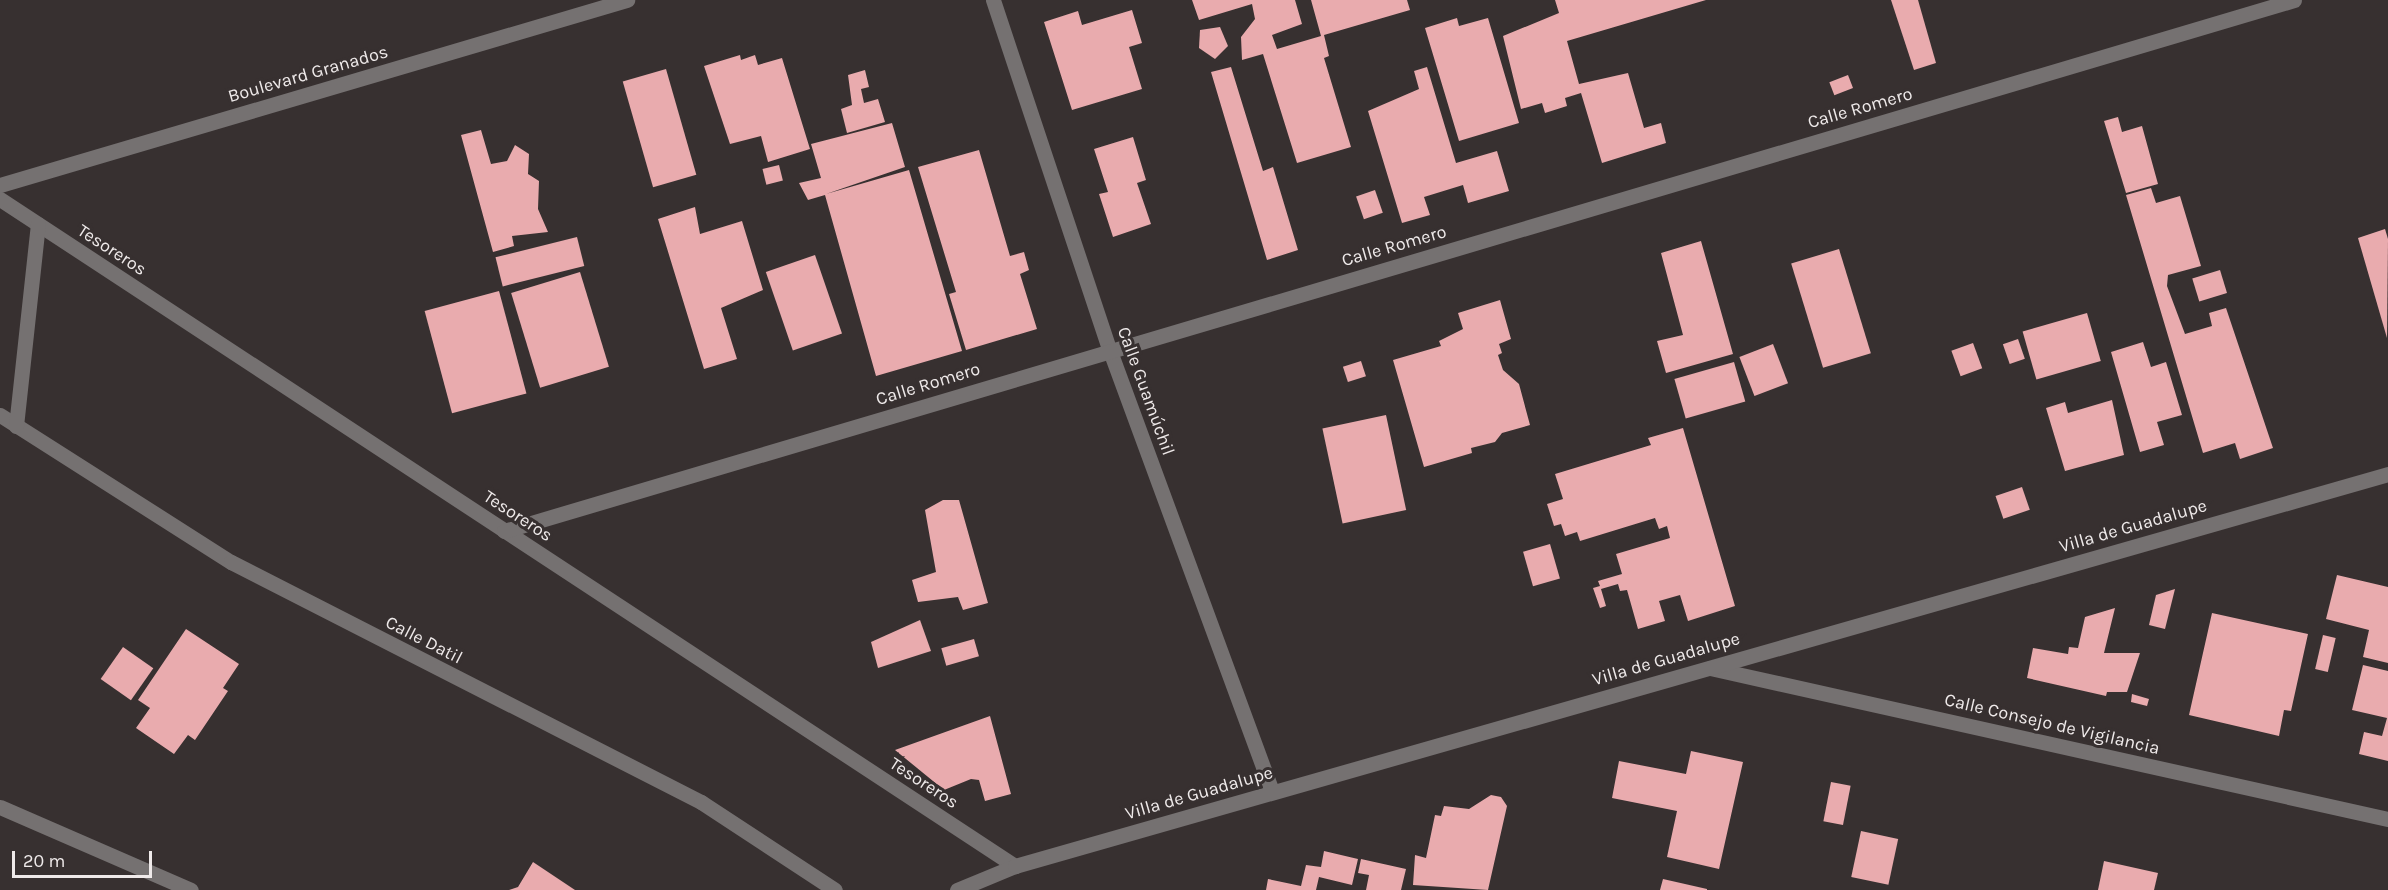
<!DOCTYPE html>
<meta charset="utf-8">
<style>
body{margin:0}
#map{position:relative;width:2388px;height:890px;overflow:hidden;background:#373030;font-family:Karla,sans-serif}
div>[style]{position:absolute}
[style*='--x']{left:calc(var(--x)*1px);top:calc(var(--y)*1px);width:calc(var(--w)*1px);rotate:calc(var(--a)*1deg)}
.building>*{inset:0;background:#e9abae;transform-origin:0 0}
.street>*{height:15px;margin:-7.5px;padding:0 7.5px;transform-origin:7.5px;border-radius:7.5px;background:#757171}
span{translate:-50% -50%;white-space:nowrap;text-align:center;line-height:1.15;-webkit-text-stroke:6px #373030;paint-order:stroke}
.street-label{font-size:18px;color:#efeaea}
.scale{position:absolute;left:12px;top:851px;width:140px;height:27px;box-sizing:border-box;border:3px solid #efeaea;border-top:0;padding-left:8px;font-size:18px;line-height:21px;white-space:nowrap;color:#efeaea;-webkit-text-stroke:4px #373030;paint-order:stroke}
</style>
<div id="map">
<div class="building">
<div style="clip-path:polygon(1192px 0,1295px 0,1302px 24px,1272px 35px,1277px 49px,1321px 36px,1311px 0,1407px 0,1410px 10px,1324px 35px,1329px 56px,1324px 58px,1351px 147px,1297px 163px,1263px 54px,1242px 60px,1241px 37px,1255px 19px,1252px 4px,1199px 20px)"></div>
<div style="clip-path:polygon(1555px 0,1706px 0,1567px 41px,1579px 84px,1628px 73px,1644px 128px,1661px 123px,1666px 143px,1602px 163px,1581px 93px,1565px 98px,1567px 106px,1545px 113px,1542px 103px,1521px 109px,1503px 36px,1559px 13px)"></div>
<div style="clip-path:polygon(1891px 0,1918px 0,1936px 63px,1914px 70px)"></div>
<div style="clip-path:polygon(1132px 10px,1142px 43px,1129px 47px,1142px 89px,1072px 110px,1044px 22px,1078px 11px,1082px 25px)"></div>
<div style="clip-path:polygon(1457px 18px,1459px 26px,1488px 18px,1519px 123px,1459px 141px,1425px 28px)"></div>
<div style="clip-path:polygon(1220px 27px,1228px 46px,1215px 59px,1199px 48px,1200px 30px)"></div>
<div style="clip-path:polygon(740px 55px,741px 60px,755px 55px,758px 65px,782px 58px,810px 149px,768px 162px,761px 136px,730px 144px,704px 66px)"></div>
<div style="clip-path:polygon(1231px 67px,1263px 171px,1273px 167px,1298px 250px,1267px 260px,1211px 72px)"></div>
<div style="clip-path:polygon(1427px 67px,1456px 163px,1497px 151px,1509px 191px,1468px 203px,1463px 185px,1424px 197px,1430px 215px,1402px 223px,1368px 111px,1419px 89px,1414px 71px)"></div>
<div style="left:666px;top:69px;width:110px;height:45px;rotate:74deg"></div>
<div style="clip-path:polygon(865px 70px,869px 87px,861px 89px,864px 103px,878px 99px,885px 122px,847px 133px,841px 109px,852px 105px,848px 75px)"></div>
<div style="left:1848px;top:75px;width:14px;height:20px;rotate:69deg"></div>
<div style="clip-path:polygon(2118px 117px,2122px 132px,2142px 126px,2158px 184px,2126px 193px,2104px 121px)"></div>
<div style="clip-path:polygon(892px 123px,905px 167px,826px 194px,909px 170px,962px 351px,876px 376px,825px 195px,808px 200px,799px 183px,821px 178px,811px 144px)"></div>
<div style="clip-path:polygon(481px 130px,491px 164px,507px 161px,515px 145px,529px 154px,528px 174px,539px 181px,538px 209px,548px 232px,512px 236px,514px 246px,493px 252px,461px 135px)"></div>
<div style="clip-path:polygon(1133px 137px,1146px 180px,1137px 183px,1151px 224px,1113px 237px,1099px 194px,1108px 192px,1094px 149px)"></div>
<div style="clip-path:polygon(979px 150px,1010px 256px,1024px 252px,1029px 270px,1020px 274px,1037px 329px,966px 350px,949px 294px,956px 292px,918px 167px)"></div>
<div style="left:779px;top:165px;width:16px;height:17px;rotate:76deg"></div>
<div style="clip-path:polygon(2151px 188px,2156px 203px,2180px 196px,2201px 266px,2168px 275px,2167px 286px,2185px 334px,2212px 326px,2209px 313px,2226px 308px,2273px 448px,2240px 459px,2235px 443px,2203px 453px,2126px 195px)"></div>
<div style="left:1375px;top:190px;width:24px;height:20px;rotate:71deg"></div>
<div style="clip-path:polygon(695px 207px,700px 234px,742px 221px,763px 290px,721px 308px,737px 359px,704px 369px,658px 219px)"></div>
<div style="clip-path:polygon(2385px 229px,2388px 239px,2387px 338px,2358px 238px)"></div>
<div style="left:577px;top:237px;width:30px;height:84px;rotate:76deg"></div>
<div style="clip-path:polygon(1701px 241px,1733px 354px,1666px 373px,1657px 341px,1683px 335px,1661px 253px)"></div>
<div style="left:1839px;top:249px;width:109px;height:50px;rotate:73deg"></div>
<div style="left:815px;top:255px;width:83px;height:52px;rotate:71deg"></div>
<div style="left:2220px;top:270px;width:24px;height:29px;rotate:73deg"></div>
<div style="left:580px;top:272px;width:99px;height:72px;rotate:73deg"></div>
<div style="left:499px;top:291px;width:106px;height:77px;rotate:75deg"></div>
<div style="clip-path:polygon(1500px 300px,1511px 339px,1499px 344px,1502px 353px,1498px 355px,1503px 370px,1519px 384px,1530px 425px,1502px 433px,1495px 442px,1471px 448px,1472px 453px,1424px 467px,1393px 360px,1441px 346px,1439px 341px,1463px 329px,1458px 313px)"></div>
<div style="left:2087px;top:313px;width:50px;height:67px;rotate:74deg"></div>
<div style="left:2018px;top:339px;width:21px;height:16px;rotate:71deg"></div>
<div style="clip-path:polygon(2143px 342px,2151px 367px,2166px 362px,2182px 415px,2157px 422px,2164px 445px,2140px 452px,2111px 352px)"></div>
<div style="left:1973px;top:343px;width:27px;height:23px;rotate:70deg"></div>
<div style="left:1773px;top:344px;width:42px;height:36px;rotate:69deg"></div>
<div style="left:1361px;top:361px;width:16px;height:19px;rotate:72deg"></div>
<div style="left:1734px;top:362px;width:41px;height:62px;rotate:74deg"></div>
<div style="clip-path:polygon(2112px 400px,2124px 455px,2065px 471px,2046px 408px,2065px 402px,2068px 413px)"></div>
<div style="left:1386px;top:415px;width:97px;height:65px;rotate:78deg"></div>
<div style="clip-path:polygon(1683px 428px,1735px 606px,1688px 621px,1680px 595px,1659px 601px,1665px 621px,1638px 629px,1627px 590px,1620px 591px,1618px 584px,1601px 589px,1606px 606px,1600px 608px,1593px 588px,1600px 586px,1598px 581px,1622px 574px,1616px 554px,1670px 538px,1667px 526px,1659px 529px,1655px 518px,1580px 541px,1577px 532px,1565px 536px,1561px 524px,1554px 526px,1547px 504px,1563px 499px,1555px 474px,1651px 445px,1648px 438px)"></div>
<div style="left:2022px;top:487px;width:24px;height:28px;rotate:71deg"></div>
<div style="clip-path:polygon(943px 500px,959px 500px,988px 603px,963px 610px,958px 597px,918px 602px,912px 580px,936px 572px,925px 510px)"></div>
<div style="left:1550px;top:544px;width:36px;height:28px;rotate:74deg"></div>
<div style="clip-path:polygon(2337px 575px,2388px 587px,2388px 663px,2363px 657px,2369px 630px,2326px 619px)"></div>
<div style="clip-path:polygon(2175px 589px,2165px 629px,2149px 625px,2156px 595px)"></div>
<div style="clip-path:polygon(2115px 608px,2104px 653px,2140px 653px,2127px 692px,2107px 692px,2106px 696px,2027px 678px,2033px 648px,2068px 654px,2069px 647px,2078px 648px,2085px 617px)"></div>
<div style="clip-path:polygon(2212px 613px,2308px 634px,2291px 711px,2284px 710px,2279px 736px,2189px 715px)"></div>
<div style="clip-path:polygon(920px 620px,931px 651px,878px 668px,871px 642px)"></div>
<div style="clip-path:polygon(186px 629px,239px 664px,223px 688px,228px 691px,195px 740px,188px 735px,174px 754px,136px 728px,150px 708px,138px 700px)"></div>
<div style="left:2323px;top:635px;width:13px;height:35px;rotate:13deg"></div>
<div style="left:974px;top:639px;width:18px;height:34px;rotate:74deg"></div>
<div style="left:123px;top:647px;width:37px;height:39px;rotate:35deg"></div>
<div style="clip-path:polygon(2363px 665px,2388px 671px,2388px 761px,2359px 754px,2364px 732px,2382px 736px,2387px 718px,2352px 710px)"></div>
<div style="clip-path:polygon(2132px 694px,2149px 699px,2147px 706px,2131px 702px)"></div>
<div style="clip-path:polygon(990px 716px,1011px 794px,985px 801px,979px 780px,971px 779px,944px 790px,895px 750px)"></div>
<div style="clip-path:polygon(1691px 751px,1743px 762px,1719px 869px,1667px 857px,1677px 811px,1612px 798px,1619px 761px,1686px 774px)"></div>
<div style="left:1831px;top:782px;width:20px;height:40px;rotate:11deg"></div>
<div style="clip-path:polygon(1491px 795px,1501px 797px,1507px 806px,1488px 890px,1413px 885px,1415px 855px,1426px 858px,1435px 815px,1441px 816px,1444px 806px,1469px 809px)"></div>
<div style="left:1861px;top:831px;width:38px;height:47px;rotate:12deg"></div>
<div style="clip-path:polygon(1324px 851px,1358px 859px,1352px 885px,1319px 877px,1316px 890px,1266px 890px,1268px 879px,1301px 886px,1306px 865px,1321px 867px)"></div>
<div style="clip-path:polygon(1361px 859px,1406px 869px,1401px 890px,1366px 890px,1369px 875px,1358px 873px)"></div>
<div style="clip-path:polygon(2104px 861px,2158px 873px,2154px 890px,2098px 890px)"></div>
<div style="clip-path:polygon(533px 862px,575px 890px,509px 890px,518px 887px)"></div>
<div style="clip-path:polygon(1663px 879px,1707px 889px,1707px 890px,1660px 890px)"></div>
</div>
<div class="street">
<div style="--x:993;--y:0;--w:370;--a:71.6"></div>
<div style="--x:1110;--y:351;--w:470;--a:69.8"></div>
<div style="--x:0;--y:185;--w:654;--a:-16.44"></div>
<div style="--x:0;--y:199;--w:1215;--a:33.31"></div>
<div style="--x:0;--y:415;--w:274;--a:32.5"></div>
<div style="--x:231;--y:562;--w:528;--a:27.05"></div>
<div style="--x:701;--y:802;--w:160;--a:33.3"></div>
<div style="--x:16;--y:426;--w:203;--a:-83.8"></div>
<div style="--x:504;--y:531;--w:1867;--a:-16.52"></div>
<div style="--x:1710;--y:668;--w:695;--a:12.56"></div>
<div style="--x:0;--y:807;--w:208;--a:23.5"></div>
<div style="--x:957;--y:890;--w:63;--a:-22.5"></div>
<div style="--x:1015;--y:866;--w:1428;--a:-15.93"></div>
</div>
<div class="street-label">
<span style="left:308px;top:74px;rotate:-16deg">Boulevard Granados</span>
<span style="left:1860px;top:108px;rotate:-16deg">Calle Romero</span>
<span style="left:1394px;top:246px;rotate:-16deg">Calle Romero</span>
<span style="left:112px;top:250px;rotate:33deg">Tesoreros</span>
<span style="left:928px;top:384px;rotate:-17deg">Calle Romero</span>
<span style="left:1146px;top:391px;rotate:70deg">Calle Guamúchil</span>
<span style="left:518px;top:516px;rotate:33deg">Tesoreros</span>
<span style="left:2133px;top:526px;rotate:-16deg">Villa de Guadalupe</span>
<span style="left:424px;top:640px;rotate:27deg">Calle Datil</span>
<span style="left:1666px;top:659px;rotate:-16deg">Villa de Guadalupe</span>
<span style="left:2052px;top:724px;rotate:13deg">Calle Consejo de Vigilancia</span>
<span style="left:924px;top:783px;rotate:33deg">Tesoreros</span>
<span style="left:1199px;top:793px;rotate:-16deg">Villa de Guadalupe</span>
</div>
<div class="scale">20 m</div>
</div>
